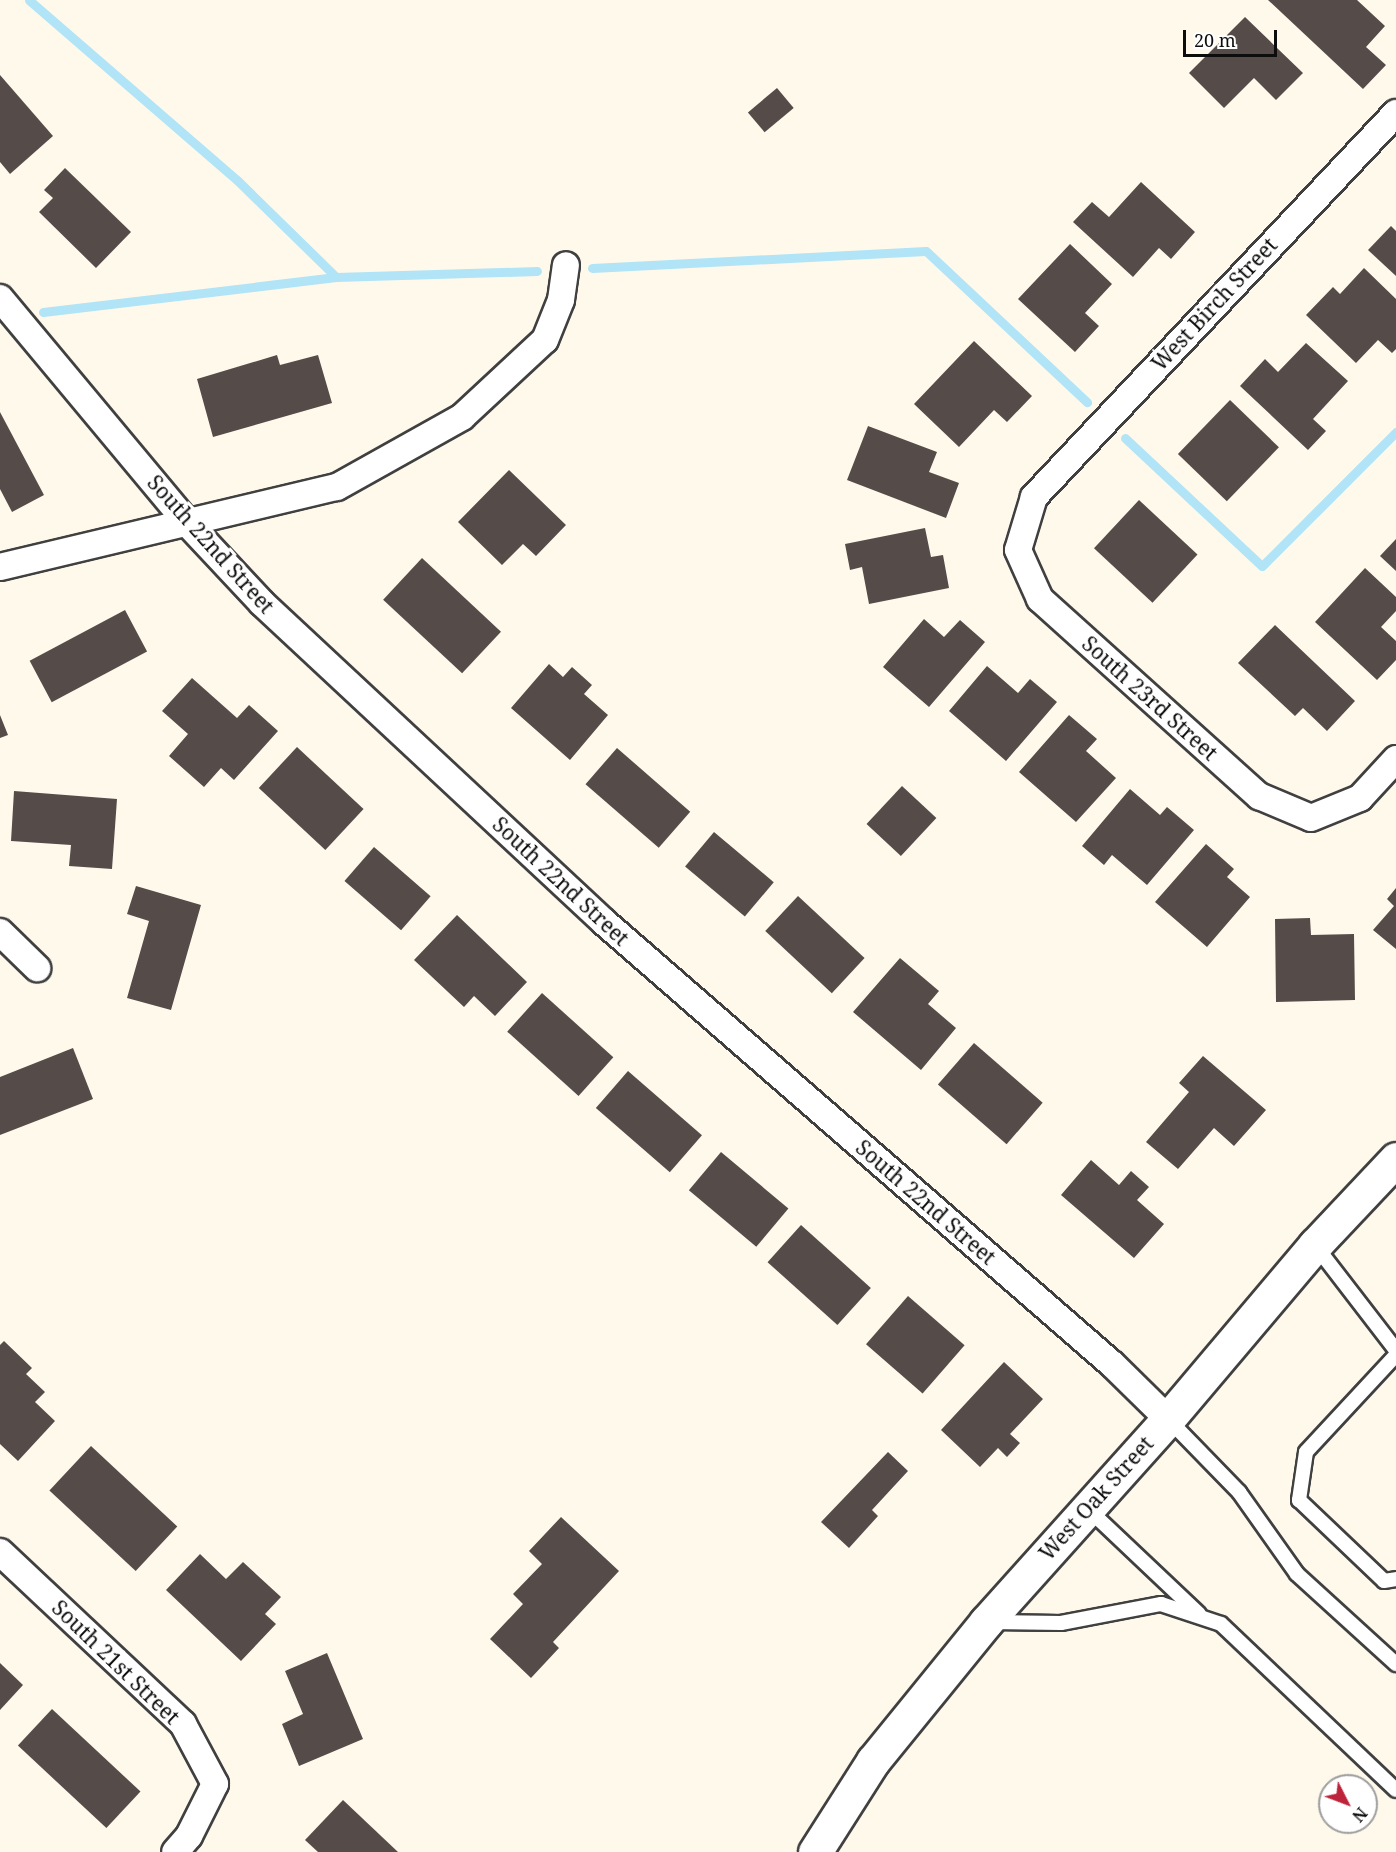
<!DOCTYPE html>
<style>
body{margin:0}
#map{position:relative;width:1396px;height:1852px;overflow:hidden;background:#fff9ec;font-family:"Noto Serif",serif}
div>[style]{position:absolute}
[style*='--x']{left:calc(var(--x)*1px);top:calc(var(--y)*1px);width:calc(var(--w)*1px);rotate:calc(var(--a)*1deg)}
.stream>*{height:9px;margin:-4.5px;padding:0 4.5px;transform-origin:4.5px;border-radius:4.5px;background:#b1e4f6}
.building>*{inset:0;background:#554c49;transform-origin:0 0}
.roads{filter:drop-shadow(2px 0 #404040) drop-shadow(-2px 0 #404040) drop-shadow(0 2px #404040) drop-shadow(0 -2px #404040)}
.service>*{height:14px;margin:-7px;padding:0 7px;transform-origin:7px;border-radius:7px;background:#fff}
.minor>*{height:26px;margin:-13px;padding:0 13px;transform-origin:13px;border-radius:13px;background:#fff}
.tertiary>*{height:33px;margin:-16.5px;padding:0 16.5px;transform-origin:16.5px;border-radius:16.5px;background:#fff}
span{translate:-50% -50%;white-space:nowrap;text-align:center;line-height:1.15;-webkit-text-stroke:6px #fff;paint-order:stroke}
.street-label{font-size:21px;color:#0d0d0d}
.north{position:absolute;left:1318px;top:1774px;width:60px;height:60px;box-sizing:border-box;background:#fff;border:2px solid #9e9e9e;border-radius:50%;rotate:132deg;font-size:16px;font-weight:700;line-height:24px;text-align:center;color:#0d0d0d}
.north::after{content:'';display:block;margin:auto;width:21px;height:27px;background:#bd243b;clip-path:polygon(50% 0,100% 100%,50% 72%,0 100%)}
.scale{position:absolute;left:1183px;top:30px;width:94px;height:27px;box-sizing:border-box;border:3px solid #0d0d0d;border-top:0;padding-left:8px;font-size:18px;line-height:21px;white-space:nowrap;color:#0d0d0d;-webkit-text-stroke:4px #fff;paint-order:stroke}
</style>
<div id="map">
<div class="stream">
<div style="--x:29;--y:0;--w:276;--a:40.9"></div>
<div style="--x:238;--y:181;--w:137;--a:44.4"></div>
<div style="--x:592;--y:268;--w:334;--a:-2.9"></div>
<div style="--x:926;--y:251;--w:221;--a:43.2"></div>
<div style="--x:43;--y:312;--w:295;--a:-6.8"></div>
<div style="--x:336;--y:277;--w:201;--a:-1.7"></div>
<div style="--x:1125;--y:438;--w:187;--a:43.1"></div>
<div style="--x:1262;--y:566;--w:190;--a:-45"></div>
</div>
<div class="building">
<div style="clip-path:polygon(1268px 0,1357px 0,1385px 26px,1366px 47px,1386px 65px,1363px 89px)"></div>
<div style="clip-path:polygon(1245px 17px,1303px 73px,1276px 100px,1254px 78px,1224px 108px,1189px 73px)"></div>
<div style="clip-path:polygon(0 75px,53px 136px,10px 174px,0 162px)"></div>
<div style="left:777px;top:88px;width:26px;height:38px;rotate:50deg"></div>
<div style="clip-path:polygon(65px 168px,131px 232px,96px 268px,39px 212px,53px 198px,44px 190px)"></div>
<div style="clip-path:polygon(1141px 182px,1195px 232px,1171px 259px,1159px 248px,1133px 277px,1073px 222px,1092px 202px,1109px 217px)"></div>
<div style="clip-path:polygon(1391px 226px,1396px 231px,1396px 276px,1368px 250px)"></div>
<div style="clip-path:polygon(1070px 244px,1112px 284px,1085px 313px,1099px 326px,1075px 352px,1018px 299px)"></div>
<div style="clip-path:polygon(1364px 268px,1396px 299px,1396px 349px,1392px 353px,1378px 340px,1356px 363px,1306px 315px,1333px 287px,1340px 294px)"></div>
<div style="clip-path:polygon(974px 341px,1032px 396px,1007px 422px,994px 410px,959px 447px,914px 404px)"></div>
<div style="clip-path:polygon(1306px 343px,1348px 381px,1313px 419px,1326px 431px,1308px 450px,1240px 386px,1265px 359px,1278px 372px)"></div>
<div style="clip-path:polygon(277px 355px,280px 365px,318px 355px,332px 403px,213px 437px,197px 379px)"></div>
<div style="left:1230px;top:400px;width:68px;height:75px;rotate:44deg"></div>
<div style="clip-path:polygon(0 412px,44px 495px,12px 512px,0 489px)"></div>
<div style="clip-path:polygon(868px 426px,937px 452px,929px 472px,959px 483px,946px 518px,847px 480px)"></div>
<div style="clip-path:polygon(509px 470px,566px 525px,536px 556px,523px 544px,502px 565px,458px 522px)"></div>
<div style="left:1139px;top:500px;width:80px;height:66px;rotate:43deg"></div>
<div style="clip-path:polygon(925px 528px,931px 557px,943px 555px,949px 588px,869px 604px,862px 567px,850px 570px,845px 544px)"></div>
<div style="clip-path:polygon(1396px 539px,1396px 571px,1380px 556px)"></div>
<div style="left:422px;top:558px;width:108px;height:57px;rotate:43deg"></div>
<div style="clip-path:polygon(1365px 568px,1396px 597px,1396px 611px,1381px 627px,1396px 641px,1396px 660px,1377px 680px,1315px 622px)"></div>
<div style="left:125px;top:610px;width:47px;height:108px;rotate:62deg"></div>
<div style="clip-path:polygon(924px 619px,944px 637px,960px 620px,985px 642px,929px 707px,883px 667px)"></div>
<div style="clip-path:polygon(1275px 625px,1355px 701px,1327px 731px,1303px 708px,1295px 716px,1238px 663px)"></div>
<div style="clip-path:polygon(549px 664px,563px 677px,572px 667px,592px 685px,584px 694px,608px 715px,570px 760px,511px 708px)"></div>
<div style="clip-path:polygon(987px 666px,1018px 693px,1030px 679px,1057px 702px,1006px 761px,949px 711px)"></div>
<div style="clip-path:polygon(192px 678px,237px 718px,249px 705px,278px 731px,234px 780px,221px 768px,204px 787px,169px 756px,188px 734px,162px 711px)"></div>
<div style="clip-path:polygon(0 715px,8px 735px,0 738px)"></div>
<div style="clip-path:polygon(1069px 715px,1097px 739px,1086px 751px,1116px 778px,1076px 822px,1019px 772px)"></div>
<div style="left:297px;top:747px;width:91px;height:56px;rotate:43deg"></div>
<div style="left:617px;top:748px;width:97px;height:48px;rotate:41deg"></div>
<div style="left:902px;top:786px;width:47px;height:52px;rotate:43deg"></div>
<div style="clip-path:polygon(1130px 789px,1160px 815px,1167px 807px,1194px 830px,1147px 885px,1112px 855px,1104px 865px,1082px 846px)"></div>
<div style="clip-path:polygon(14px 791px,117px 799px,112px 869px,69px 866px,71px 845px,11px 841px)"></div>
<div style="left:714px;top:832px;width:78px;height:45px;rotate:40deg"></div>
<div style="clip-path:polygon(1206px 844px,1234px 869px,1227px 877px,1250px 897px,1207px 947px,1155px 902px)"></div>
<div style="left:374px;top:847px;width:75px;height:45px;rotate:41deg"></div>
<div style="clip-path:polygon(136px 886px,201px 905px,171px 1010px,127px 998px,149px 921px,127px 914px)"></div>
<div style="clip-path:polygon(1396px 888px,1396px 949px,1373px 930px,1394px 906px,1387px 899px)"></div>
<div style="left:798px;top:896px;width:91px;height:48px;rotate:43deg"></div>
<div style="clip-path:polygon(457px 915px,527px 982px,495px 1016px,474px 996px,464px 1007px,414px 960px)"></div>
<div style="clip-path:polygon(1310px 918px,1311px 935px,1354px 934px,1355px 1000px,1276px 1002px,1275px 919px)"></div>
<div style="clip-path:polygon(900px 958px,939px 991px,928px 1004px,956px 1028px,921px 1070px,853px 1012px)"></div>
<div style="left:542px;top:993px;width:96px;height:52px;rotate:42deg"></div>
<div style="left:974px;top:1043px;width:91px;height:55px;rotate:41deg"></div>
<div style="clip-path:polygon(73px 1048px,93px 1099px,0 1135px,0 1077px)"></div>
<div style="clip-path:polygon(1203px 1056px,1266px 1110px,1234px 1146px,1214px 1128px,1178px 1169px,1146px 1142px,1189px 1092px,1179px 1083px)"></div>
<div style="left:628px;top:1071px;width:98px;height:49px;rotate:41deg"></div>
<div style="left:721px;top:1152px;width:88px;height:50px;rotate:40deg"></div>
<div style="clip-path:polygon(1091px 1160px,1119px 1185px,1131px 1171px,1149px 1187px,1137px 1200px,1164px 1224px,1134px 1258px,1061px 1195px)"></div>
<div style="left:801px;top:1225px;width:94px;height:50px;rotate:42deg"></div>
<div style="left:908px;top:1296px;width:75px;height:64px;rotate:41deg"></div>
<div style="clip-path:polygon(4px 1341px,32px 1368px,26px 1374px,45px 1392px,35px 1402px,55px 1421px,18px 1461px,0 1444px,0 1345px)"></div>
<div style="clip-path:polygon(1004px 1362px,1043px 1399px,1010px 1434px,1020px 1443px,1007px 1457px,998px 1448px,980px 1467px,941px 1430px)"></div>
<div style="left:91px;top:1446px;width:118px;height:61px;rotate:43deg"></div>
<div style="clip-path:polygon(888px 1452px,908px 1471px,872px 1510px,878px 1516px,849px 1548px,821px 1522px)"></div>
<div style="clip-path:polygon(561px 1517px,619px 1571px,553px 1642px,559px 1648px,531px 1678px,490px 1639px,523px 1604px,513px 1594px,542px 1564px,529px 1551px)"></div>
<div style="clip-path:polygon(200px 1554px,226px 1579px,243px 1562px,281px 1597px,265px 1614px,276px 1624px,241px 1661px,166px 1590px)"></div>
<div style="clip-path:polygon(327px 1653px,363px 1739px,299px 1766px,282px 1724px,303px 1714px,285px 1671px)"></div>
<div style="clip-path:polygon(0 1663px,23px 1685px,0 1710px)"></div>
<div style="left:52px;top:1709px;width:121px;height:50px;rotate:43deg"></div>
<div style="clip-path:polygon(343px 1800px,398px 1852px,318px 1852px,305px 1840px)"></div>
</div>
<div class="roads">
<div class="service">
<div style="--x:1315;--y:1245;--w:133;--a:52.4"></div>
<div style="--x:1396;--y:1355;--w:132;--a:132.9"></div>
<div style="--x:1306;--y:1452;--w:49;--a:98.3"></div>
<div style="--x:1299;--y:1500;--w:117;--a:43.6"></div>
<div style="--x:1384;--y:1581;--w:12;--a:-9"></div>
<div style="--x:1168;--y:1419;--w:102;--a:45.8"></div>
<div style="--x:1239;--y:1492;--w:100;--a:54.7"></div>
<div style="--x:1297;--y:1574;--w:134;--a:42.3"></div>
<div style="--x:1087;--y:1508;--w:154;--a:43.4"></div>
<div style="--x:991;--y:1622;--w:70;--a:0.8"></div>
<div style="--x:1061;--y:1623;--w:102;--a:-10.8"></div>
<div style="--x:1161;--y:1604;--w:63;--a:18.4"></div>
<div style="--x:1221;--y:1624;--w:241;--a:43.5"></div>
</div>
<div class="minor">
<div style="--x:1396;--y:113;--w:528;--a:133.31"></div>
<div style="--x:1034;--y:497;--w:55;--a:106.8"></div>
<div style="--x:1018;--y:550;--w:54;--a:65.8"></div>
<div style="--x:1040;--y:599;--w:295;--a:42"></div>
<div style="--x:1259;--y:796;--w:56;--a:22.9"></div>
<div style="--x:1311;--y:818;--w:53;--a:-22.2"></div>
<div style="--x:1360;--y:798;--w:53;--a:-47.3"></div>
<div style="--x:0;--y:298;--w:295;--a:50.2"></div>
<div style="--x:189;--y:525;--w:107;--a:46.9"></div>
<div style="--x:262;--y:603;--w:468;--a:43"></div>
<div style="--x:604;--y:922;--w:673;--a:41.03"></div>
<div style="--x:1112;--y:1364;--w:78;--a:44.5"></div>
<div style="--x:0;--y:567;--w:346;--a:-13.4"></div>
<div style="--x:337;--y:487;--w:143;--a:-29.2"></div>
<div style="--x:462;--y:417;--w:113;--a:-42.9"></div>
<div style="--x:545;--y:340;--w:43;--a:-68.2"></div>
<div style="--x:561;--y:300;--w:35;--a:-82"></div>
<div style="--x:0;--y:932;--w:52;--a:44.2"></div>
<div style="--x:0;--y:1552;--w:251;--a:43.2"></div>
<div style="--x:183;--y:1724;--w:68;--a:61.9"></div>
<div style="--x:215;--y:1784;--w:58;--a:116.6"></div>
<div style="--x:189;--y:1836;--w:21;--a:131"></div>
</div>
<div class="tertiary">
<div style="--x:815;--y:1852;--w:108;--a:-57.5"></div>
<div style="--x:873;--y:1761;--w:179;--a:-50.9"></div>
<div style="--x:986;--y:1622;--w:273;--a:-48.1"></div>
<div style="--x:1168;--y:1419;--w:228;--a:-49.8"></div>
<div style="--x:1315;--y:1245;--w:118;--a:-46.7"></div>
</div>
</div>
<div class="street-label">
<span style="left:1214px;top:304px;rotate:-47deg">West Birch Street</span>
<span style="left:211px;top:544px;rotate:48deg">South 22nd Street</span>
<span style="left:1150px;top:698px;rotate:42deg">South 23rd Street</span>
<span style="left:561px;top:881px;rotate:43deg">South 22nd Street</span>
<span style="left:926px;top:1202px;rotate:41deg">South 22nd Street</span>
<span style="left:1096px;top:1498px;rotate:-48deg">West Oak Street</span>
<span style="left:116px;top:1662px;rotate:44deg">South 21st Street</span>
</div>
<div class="north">N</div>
<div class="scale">20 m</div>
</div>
